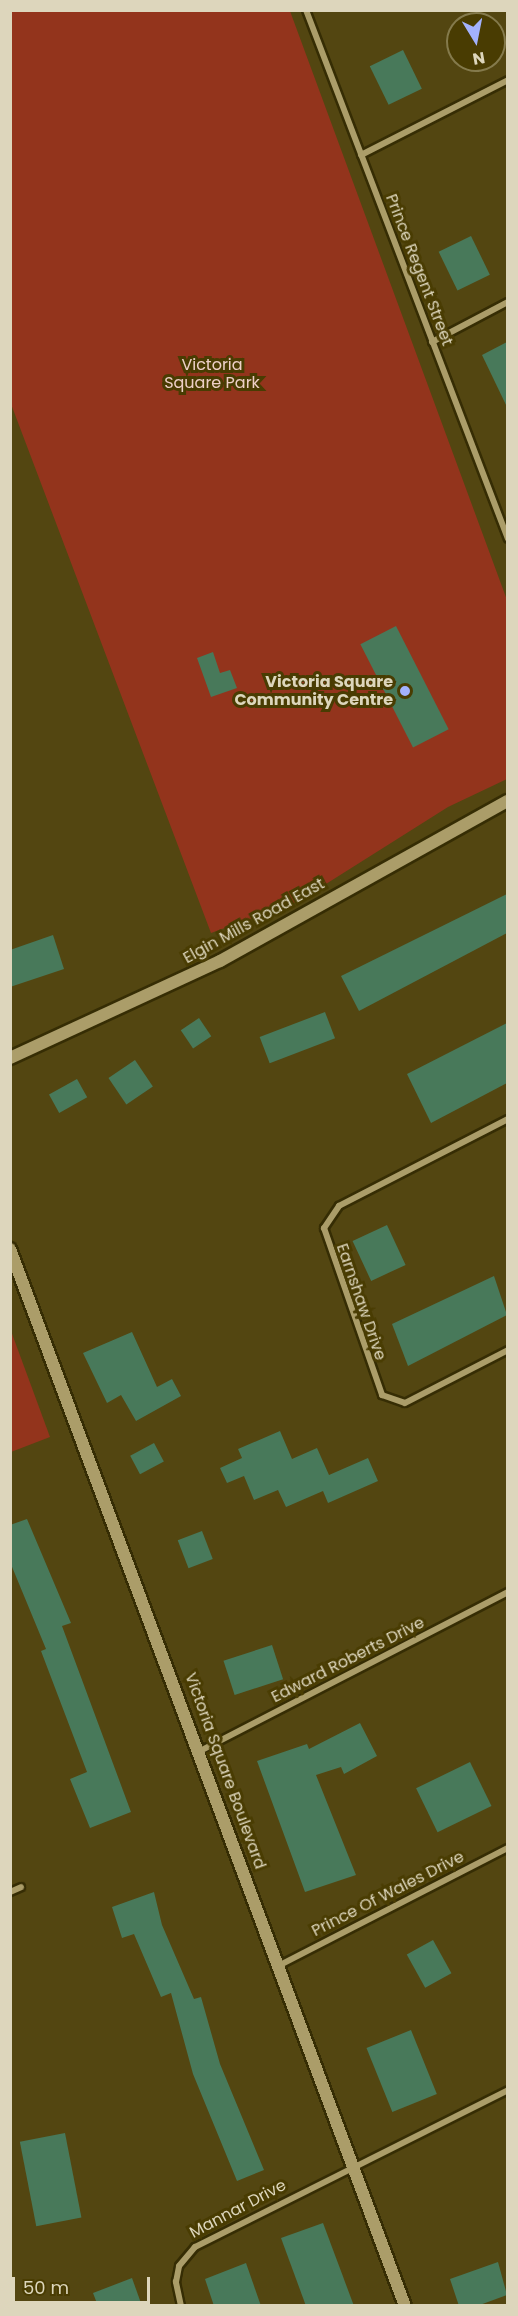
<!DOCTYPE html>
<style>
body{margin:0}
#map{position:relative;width:518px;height:2316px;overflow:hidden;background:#534611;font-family:Poppins,sans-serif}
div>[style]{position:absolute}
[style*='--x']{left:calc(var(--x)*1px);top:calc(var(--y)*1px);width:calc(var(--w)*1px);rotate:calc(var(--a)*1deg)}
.green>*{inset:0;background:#93341c}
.building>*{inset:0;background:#48795a;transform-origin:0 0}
.roads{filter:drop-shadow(2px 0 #362d04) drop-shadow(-2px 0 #362d04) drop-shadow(0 2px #362d04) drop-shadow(0 -2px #362d04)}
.street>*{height:6px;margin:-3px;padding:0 3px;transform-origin:3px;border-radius:3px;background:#ab9d69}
.secondary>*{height:12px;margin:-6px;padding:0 6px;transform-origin:6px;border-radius:6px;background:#ab9d69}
.dots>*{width:16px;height:16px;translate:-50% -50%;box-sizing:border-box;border:3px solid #493c02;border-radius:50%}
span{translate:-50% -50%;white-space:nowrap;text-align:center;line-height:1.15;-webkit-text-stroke:6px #493c02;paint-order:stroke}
.street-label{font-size:16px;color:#ddd6bc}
.park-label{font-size:16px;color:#eed0c8}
.poi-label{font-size:16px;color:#ddd6bc;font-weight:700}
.right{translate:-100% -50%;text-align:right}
.frame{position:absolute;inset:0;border:12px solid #ddd6bc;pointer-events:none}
.north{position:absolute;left:446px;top:12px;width:60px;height:60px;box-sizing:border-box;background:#493c02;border:2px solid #847a4c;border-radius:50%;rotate:170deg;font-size:16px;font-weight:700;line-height:24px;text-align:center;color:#ddd6bc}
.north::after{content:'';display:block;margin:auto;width:21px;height:27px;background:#a3b2fd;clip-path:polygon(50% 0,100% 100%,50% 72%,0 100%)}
.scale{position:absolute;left:12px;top:2277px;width:138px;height:27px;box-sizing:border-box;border:3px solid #ddd6bc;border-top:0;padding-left:8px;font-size:18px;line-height:21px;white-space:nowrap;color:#ddd6bc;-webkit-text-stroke:4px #493c02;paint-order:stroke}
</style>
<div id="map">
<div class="green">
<div style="clip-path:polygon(11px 11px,290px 11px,507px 600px,507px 779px,448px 807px,299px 901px,211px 933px,11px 404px)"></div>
<div style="clip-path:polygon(11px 1331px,50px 1437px,11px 1452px,10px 1452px)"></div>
</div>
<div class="building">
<div style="left:403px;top:50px;width:43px;height:37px;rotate:64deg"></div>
<div style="left:471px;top:236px;width:43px;height:36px;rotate:64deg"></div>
<div style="clip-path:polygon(507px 342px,507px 407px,482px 355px)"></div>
<div style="left:396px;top:626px;width:116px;height:40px;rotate:63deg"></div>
<div style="clip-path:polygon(213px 652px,220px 673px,230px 670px,237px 688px,211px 697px,197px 658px)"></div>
<div style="clip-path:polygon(507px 894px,507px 933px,359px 1011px,341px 976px)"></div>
<div style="clip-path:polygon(53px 935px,64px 969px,10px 987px,10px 950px)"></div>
<div style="left:325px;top:1012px;width:28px;height:70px;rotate:69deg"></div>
<div style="left:199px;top:1018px;width:22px;height:22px;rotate:56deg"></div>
<div style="clip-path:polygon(507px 1023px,507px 1083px,431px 1123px,407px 1074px)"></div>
<div style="left:135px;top:1060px;width:32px;height:32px;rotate:56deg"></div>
<div style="left:77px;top:1079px;width:21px;height:32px;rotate:61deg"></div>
<div style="left:387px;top:1225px;width:44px;height:38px;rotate:65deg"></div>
<div style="clip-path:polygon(494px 1276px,507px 1315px,408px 1366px,392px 1324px)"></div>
<div style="clip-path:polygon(132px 1332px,157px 1387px,172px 1379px,181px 1396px,136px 1421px,121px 1395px,107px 1403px,83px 1353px)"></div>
<div style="clip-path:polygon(280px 1431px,292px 1459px,317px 1448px,329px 1475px,368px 1458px,378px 1481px,328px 1503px,323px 1491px,286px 1507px,278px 1490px,254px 1500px,244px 1476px,227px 1483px,220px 1468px,242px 1458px,238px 1449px)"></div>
<div style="left:154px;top:1443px;width:21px;height:27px;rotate:62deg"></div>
<div style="clip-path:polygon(27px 1519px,71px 1623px,62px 1626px,131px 1812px,90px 1828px,70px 1779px,87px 1772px,41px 1651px,46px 1649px,10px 1562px,10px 1525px)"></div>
<div style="left:202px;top:1531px;width:30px;height:26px;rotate:69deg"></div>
<div style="left:272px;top:1645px;width:36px;height:51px;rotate:72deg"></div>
<div style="clip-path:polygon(360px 1723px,377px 1756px,344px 1774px,341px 1767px,316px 1775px,356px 1875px,305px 1892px,257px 1761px,307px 1744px,309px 1749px)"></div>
<div style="left:470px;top:1762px;width:49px;height:60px;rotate:64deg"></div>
<div style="clip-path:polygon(154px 1892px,162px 1925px,194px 1999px,201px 1997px,220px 2064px,264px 2170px,237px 2181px,193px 2074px,171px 1993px,161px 1997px,134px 1934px,122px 1938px,112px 1907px)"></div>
<div style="left:433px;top:1940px;width:38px;height:30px;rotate:61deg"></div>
<div style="left:411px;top:2030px;width:69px;height:48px;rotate:68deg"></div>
<div style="left:65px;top:2133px;width:86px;height:46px;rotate:79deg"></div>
<div style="clip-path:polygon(323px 2223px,354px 2306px,306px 2306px,281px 2238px)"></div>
<div style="clip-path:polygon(498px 2262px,507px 2295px,477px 2306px,459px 2306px,450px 2279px)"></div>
<div style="clip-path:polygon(246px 2263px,261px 2306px,214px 2306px,205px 2279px)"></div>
<div style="clip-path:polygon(132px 2278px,142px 2306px,98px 2306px,93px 2293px)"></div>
</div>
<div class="roads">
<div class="street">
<div style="--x:306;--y:10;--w:566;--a:69.1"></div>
<div style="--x:361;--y:155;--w:165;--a:-27"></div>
<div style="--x:432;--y:342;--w:86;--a:-27.8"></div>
<div style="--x:508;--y:1119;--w:190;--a:152.8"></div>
<div style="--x:339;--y:1206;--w:27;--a:124"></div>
<div style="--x:324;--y:1228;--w:177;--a:70.8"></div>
<div style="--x:382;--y:1395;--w:24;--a:19"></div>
<div style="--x:405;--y:1403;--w:116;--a:-27.2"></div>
<div style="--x:200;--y:1751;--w:347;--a:-27.3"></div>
<div style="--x:10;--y:1892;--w:12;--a:-24"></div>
<div style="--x:280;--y:1965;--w:256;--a:-27.2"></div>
<div style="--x:181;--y:2306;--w:25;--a:-102"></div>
<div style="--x:176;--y:2282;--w:16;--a:-79"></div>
<div style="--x:179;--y:2266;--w:25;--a:-50"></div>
<div style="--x:195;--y:2247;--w:350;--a:-26.6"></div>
</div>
<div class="secondary">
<div style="--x:10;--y:1058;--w:231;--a:-24.8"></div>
<div style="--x:220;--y:961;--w:329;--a:-29.1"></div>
<div style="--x:10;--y:1249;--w:1128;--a:69.51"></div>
</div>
</div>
<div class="dots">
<div style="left:405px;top:691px;background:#a3b2fd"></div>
</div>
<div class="street-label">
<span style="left:419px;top:270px;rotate:69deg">Prince Regent Street</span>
<span style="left:254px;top:921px;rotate:-29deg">Elgin Mills Road East</span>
<span style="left:361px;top:1302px;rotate:71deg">Earnshaw Drive</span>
<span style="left:348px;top:1660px;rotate:-27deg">Edward Roberts Drive</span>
<span style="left:225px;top:1771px;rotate:70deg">Victoria Square Boulevard</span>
<span style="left:388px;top:1894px;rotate:-27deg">Prince Of Wales Drive</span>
<span style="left:238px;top:2209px;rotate:-28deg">Mannar Drive</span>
</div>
<div class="park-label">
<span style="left:212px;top:374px">Victoria<br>Square Park</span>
</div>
<div class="poi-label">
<span class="right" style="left:393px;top:691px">Victoria Square<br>Community Centre</span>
</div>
<div class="frame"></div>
<div class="north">N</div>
<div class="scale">50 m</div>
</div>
